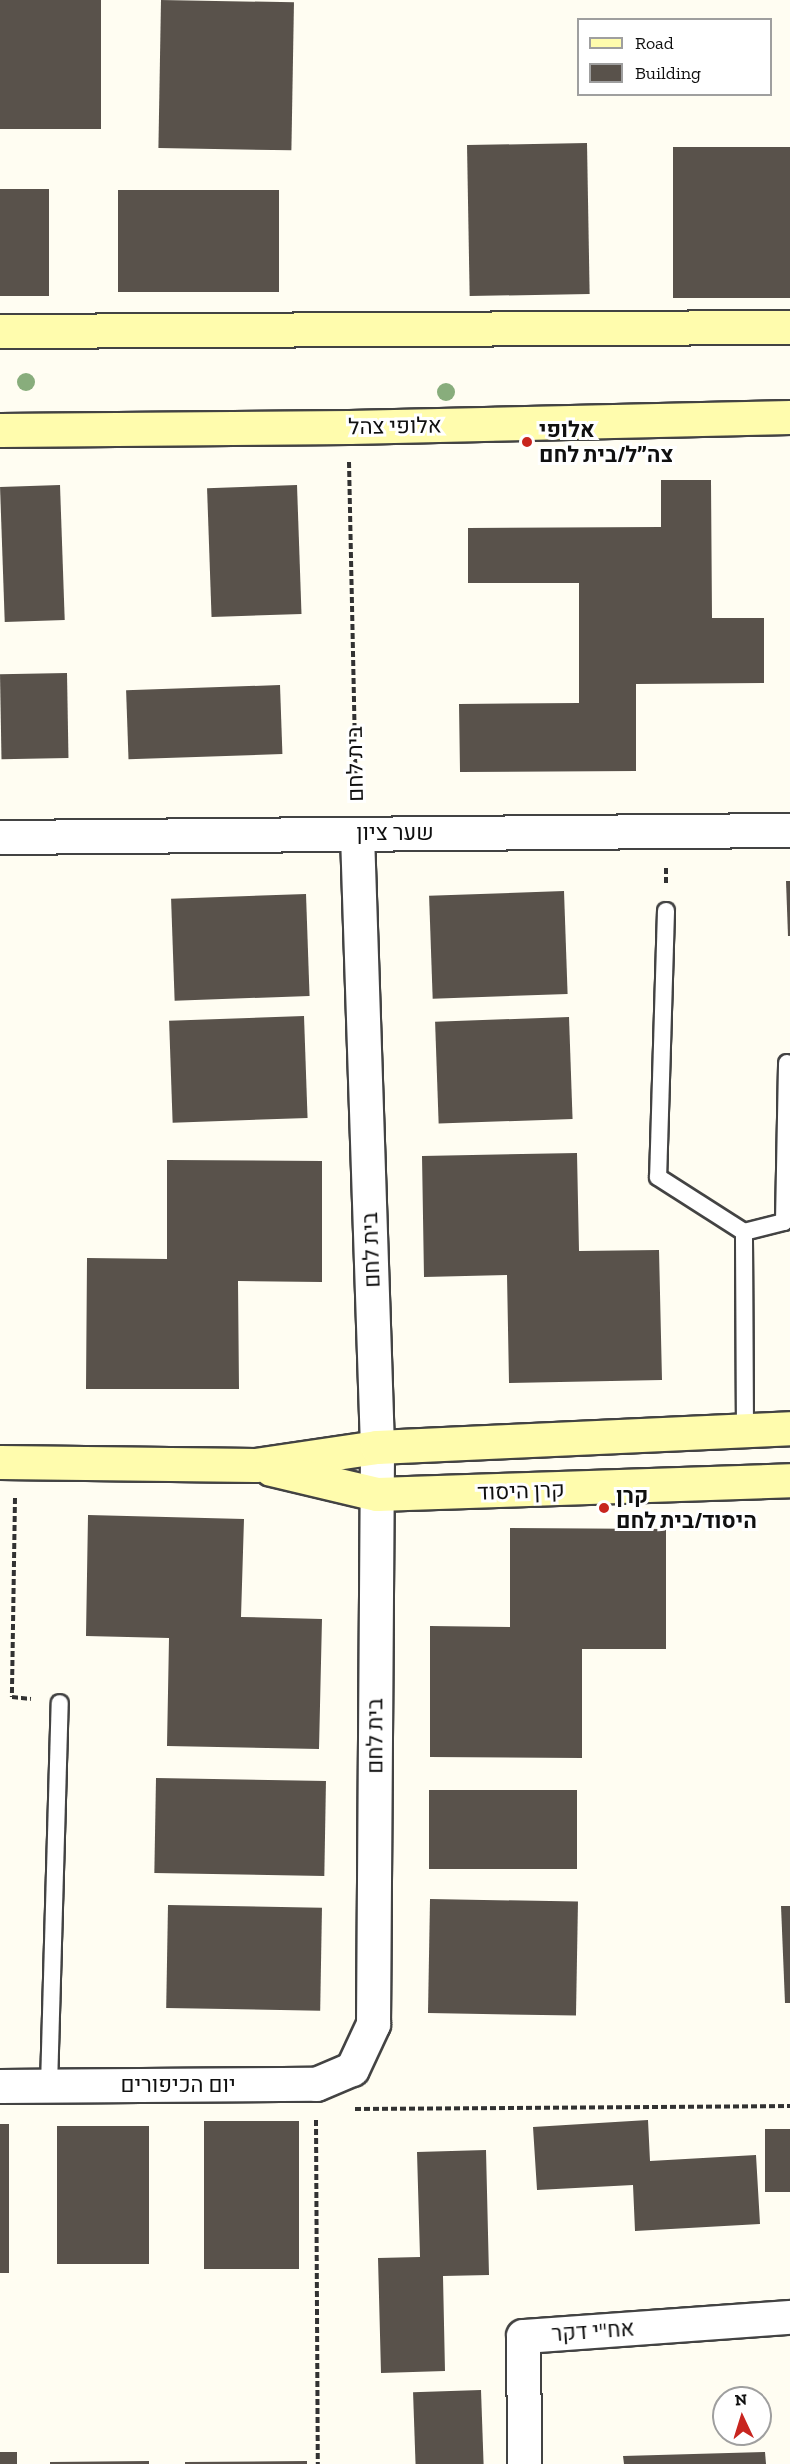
<!DOCTYPE html>
<meta charset="utf-8">
<style>
body{margin:0}
#map{position:relative;width:790px;height:2464px;overflow:hidden;background:#fffdf2;font-family:"Zilla Slab",Heebo,serif}
div>[style]{position:absolute}
[style*='--x']{left:calc(var(--x)*1px);top:calc(var(--y)*1px);width:calc(var(--w)*1px);rotate:calc(var(--a)*1deg)}
.building>*{inset:0;background:#59524b;transform-origin:0 0}
.path>*{height:4px;margin-top:-2px;transform-origin:0;background:repeating-linear-gradient(90deg,#323232 0 6px,transparent 0 9px)}
.roads{filter:drop-shadow(2px 0 #434343) drop-shadow(-2px 0 #434343) drop-shadow(0 2px #434343) drop-shadow(0 -2px #434343)}
.lane>*{height:16px;margin:-8px;padding:0 8px;transform-origin:8px;border-radius:8px;background:#fff}
.street>*{height:33px;margin:-16.5px;padding:0 16.5px;transform-origin:16.5px;border-radius:16.5px;background:#fff}
.secondary>*{height:33px;margin:-16.5px;padding:0 16.5px;transform-origin:16.5px;border-radius:16.5px;background:#fffcad}
.trees>*{width:18px;height:18px;margin:-9px;border-radius:50%;background:#88ad7c}
.dots>*{width:16px;height:16px;translate:-50% -50%;box-sizing:border-box;border:3px solid #fff;border-radius:50%}
span{translate:-50% -50%;white-space:nowrap;text-align:center;line-height:1.15;-webkit-text-stroke:6px #fff;paint-order:stroke}
.street-label{font-size:22px;color:#101010}
.poi-label{font-size:22px;color:#101010;font-weight:700}
.left{translate:0 -50%;text-align:left}
.legend{position:absolute;left:577px;top:18px;width:195px;height:78px;box-sizing:border-box;background:#fff;border:2px solid #9f9f9f;margin:0;padding:8px 10px;list-style:none;font-size:18px;color:#101010}
.legend li{display:flex;align-items:center;gap:12px;height:30px}
.legend b{width:30px;border:2px solid #9f9f9f}
.north{position:absolute;left:712px;top:2386px;width:60px;height:60px;box-sizing:border-box;background:#fff;border:2px solid #9f9f9f;border-radius:50%;rotate:356deg;font-size:16px;font-weight:700;line-height:24px;text-align:center;color:#101010}
.north::after{content:'';display:block;margin:auto;width:21px;height:27px;background:#c8251f;clip-path:polygon(50% 0,100% 100%,50% 72%,0 100%)}
</style>
<div id="map">
<div class="building">
<div style="left:0;top:0;width:101px;height:129px"></div>
<div style="left:161px;top:0;width:133px;height:148px;rotate:1deg"></div>
<div style="left:587px;top:143px;width:151px;height:120px;rotate:89deg"></div>
<div style="left:790px;top:147px;width:151px;height:117px;rotate:90deg"></div>
<div style="left:0;top:189px;width:49px;height:107px"></div>
<div style="left:118px;top:190px;width:161px;height:102px"></div>
<div style="clip-path:polygon(661px 480px,711px 480px,712px 618px,764px 618px,764px 683px,636px 684px,636px 771px,460px 772px,459px 704px,579px 703px,579px 583px,468px 583px,468px 528px,661px 527px)"></div>
<div style="left:60px;top:485px;width:135px;height:60px;rotate:88deg"></div>
<div style="left:297px;top:485px;width:129px;height:90px;rotate:88deg"></div>
<div style="left:67px;top:673px;width:85px;height:67px;rotate:89deg"></div>
<div style="left:280px;top:685px;width:69px;height:154px;rotate:88deg"></div>
<div style="clip-path:polygon(786px 881px,790px 881px,790px 936px,788px 936px)"></div>
<div style="left:564px;top:891px;width:103px;height:135px;rotate:88deg"></div>
<div style="left:306px;top:894px;width:102px;height:135px;rotate:88deg"></div>
<div style="left:304px;top:1016px;width:102px;height:135px;rotate:88deg"></div>
<div style="left:569px;top:1017px;width:102px;height:134px;rotate:88deg"></div>
<div style="clip-path:polygon(577px 1153px,579px 1251px,659px 1250px,662px 1380px,509px 1383px,507px 1275px,424px 1277px,422px 1156px)"></div>
<div style="clip-path:polygon(167px 1160px,322px 1161px,322px 1282px,238px 1281px,239px 1389px,86px 1389px,87px 1258px,167px 1259px)"></div>
<div style="clip-path:polygon(88px 1515px,244px 1519px,241px 1617px,322px 1619px,319px 1749px,167px 1746px,169px 1638px,86px 1636px)"></div>
<div style="clip-path:polygon(510px 1528px,666px 1529px,666px 1649px,582px 1649px,582px 1758px,430px 1757px,430px 1626px,510px 1627px)"></div>
<div style="left:156px;top:1778px;width:170px;height:95px;rotate:1deg"></div>
<div style="left:429px;top:1790px;width:148px;height:79px"></div>
<div style="left:430px;top:1899px;width:148px;height:114px;rotate:1deg"></div>
<div style="left:168px;top:1905px;width:154px;height:103px;rotate:1deg"></div>
<div style="clip-path:polygon(781px 1906px,790px 1906px,790px 2003px,785px 2003px)"></div>
<div style="clip-path:polygon(648px 2120px,650px 2161px,756px 2155px,760px 2224px,635px 2231px,633px 2185px,537px 2190px,533px 2127px)"></div>
<div style="left:299px;top:2121px;width:148px;height:95px;rotate:90deg"></div>
<div style="left:9px;top:2124px;width:149px;height:9px;rotate:90deg"></div>
<div style="left:149px;top:2126px;width:138px;height:92px;rotate:90deg"></div>
<div style="left:790px;top:2129px;width:63px;height:25px;rotate:90deg"></div>
<div style="clip-path:polygon(486px 2150px,489px 2275px,443px 2276px,445px 2371px,381px 2373px,378px 2258px,420px 2257px,417px 2152px)"></div>
<div style="left:481px;top:2390px;width:74px;height:68px;rotate:88deg"></div>
<div style="left:0;top:2452px;width:17px;height:12px"></div>
<div style="clip-path:polygon(765px 2452px,766px 2464px,624px 2464px,623px 2456px)"></div>
<div style="clip-path:polygon(149px 2461px,149px 2464px,50px 2464px,50px 2462px)"></div>
<div style="clip-path:polygon(307px 2461px,307px 2464px,185px 2464px,185px 2462px)"></div>
</div>
<div class="path">
<div style="--x:349;--y:462;--w:335;--a:88.8"></div>
<div style="--x:666;--y:883;--w:16;--a:-90"></div>
<div style="--x:15;--y:1498;--w:199;--a:90.9"></div>
<div style="--x:12;--y:1697;--w:19;--a:6"></div>
<div style="--x:355;--y:2109;--w:435;--a:-0.4"></div>
<div style="--x:316;--y:2120;--w:344;--a:89.7"></div>
</div>
<div class="roads">
<div class="lane">
<div style="--x:666;--y:911;--w:266;--a:91.7"></div>
<div style="--x:658;--y:1177;--w:102;--a:32.6"></div>
<div style="--x:745;--y:1430;--w:198;--a:-90.3"></div>
<div style="--x:744;--y:1232;--w:41;--a:-14"></div>
<div style="--x:784;--y:1222;--w:159;--a:-88.9"></div>
<div style="--x:49;--y:2086;--w:383;--a:-88.4"></div>
</div>
<div class="street">
<div style="--x:0;--y:837;--w:790;--a:-0.51"></div>
<div style="--x:0;--y:2086;--w:316;--a:-0.4"></div>
<div style="--x:316;--y:2084;--w:39;--a:-23"></div>
<div style="--x:352;--y:2069;--w:50;--a:-65"></div>
<div style="--x:373;--y:2024;--w:577;--a:-89.6"></div>
<div style="--x:377;--y:1447;--w:613;--a:-91.87"></div>
<div style="--x:524;--y:2464;--w:128;--a:-90.4"></div>
<div style="--x:523;--y:2336;--w:268;--a:-4.1"></div>
</div>
<div class="secondary">
<div style="--x:0;--y:331;--w:790;--a:-0.29"></div>
<div style="--x:0;--y:430;--w:349;--a:-0.5"></div>
<div style="--x:349;--y:427;--w:441;--a:-1.3"></div>
<div style="--x:0;--y:1462;--w:255;--a:0.7"></div>
<div style="--x:255;--y:1465;--w:123;--a:-8.4"></div>
<div style="--x:377;--y:1447;--w:413;--a:-2.6"></div>
<div style="--x:271;--y:1469;--w:109;--a:13.3"></div>
<div style="--x:377;--y:1494;--w:413;--a:-1.9"></div>
</div>
</div>
<div class="trees">
<div style="left:26px;top:382px"></div>
<div style="left:446px;top:392px"></div>
</div>
<div class="dots">
<div style="left:527px;top:442px;background:#c8251f"></div>
<div style="left:604px;top:1508px;background:#c8251f"></div>
</div>
<div class="street-label">
<span style="left:395px;top:426px;rotate:-1deg">אלופי צהל</span>
<span style="left:355px;top:764px;rotate:-91deg">בית לחם</span>
<span style="left:395px;top:833px">שער ציון</span>
<span style="left:371px;top:1250px;rotate:-92deg">בית לחם</span>
<span style="left:521px;top:1491px;rotate:-2deg">קרן היסוד</span>
<span style="left:375px;top:1736px;rotate:-90deg">בית לחם</span>
<span style="left:178px;top:2085px">יום הכיפורים</span>
<span style="left:593px;top:2331px;rotate:-4deg">אח"י דקר</span>
</div>
<div class="poi-label">
<span class="left" style="left:539px;top:442px">אלופי<br>צה״ל/בית לחם</span>
<span class="left" style="left:616px;top:1508px">קרן<br>היסוד/בית לחם</span>
</div>
<ul class="legend">
<li><b style="height:8px;background:#fffcad"></b>Road</li>
<li><b style="height:16px;background:#59524b"></b>Building</li>
</ul>
<div class="north">N</div>
</div>
